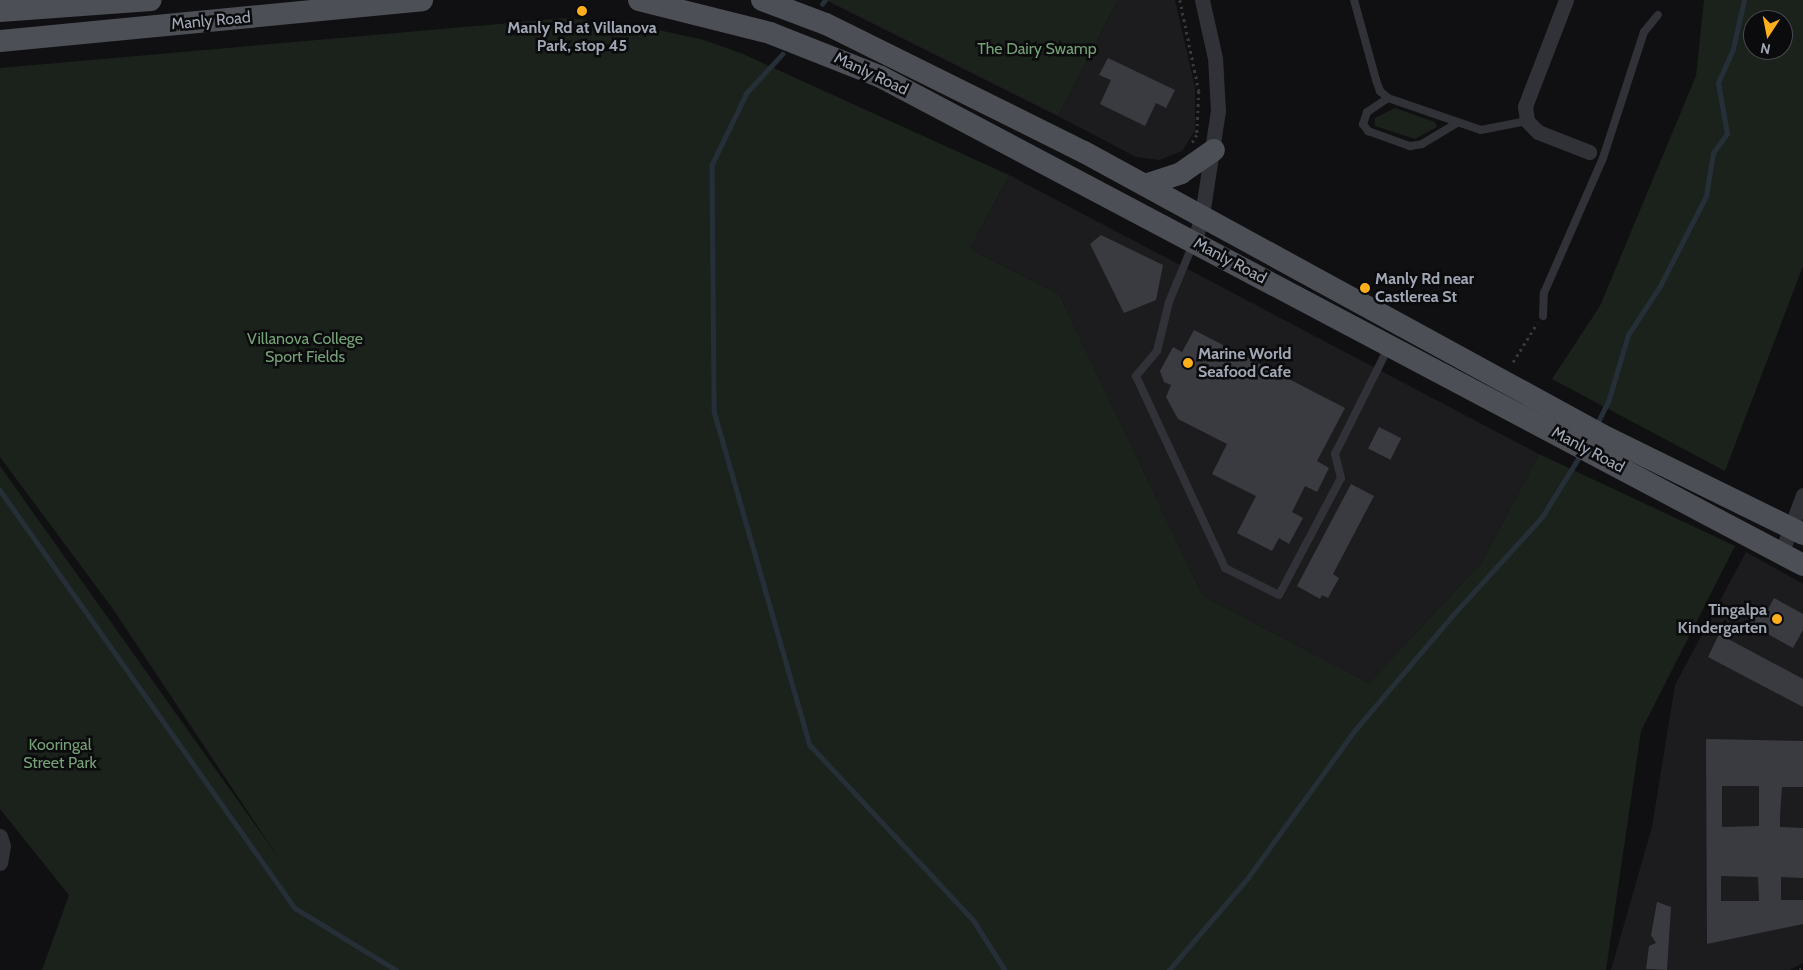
<!DOCTYPE html>
<style>
body{margin:0}
#map{position:relative;width:1803px;height:970px;overflow:hidden;background:#101012;font-family:Cabin,sans-serif}
div>[style]{position:absolute}
[style*='--x']{left:calc(var(--x)*1px);top:calc(var(--y)*1px);width:calc(var(--w)*1px);rotate:calc(var(--a)*1deg)}
.built>*{inset:0;background:#1c1c1f}
.green>*{inset:0;background:#1a221b}
.stream>*{height:4.5px;margin:-2.25px;padding:0 2.25px;transform-origin:2.25px;border-radius:2.25px;background:#262f37}
.building>*{inset:0;background:#3a3b40;transform-origin:0 0}
.path>*{height:2.5px;margin-top:-1.25px;transform-origin:0;background:repeating-linear-gradient(90deg,#37393e 0 2.5px,transparent 0 6.5px)}
.lane>*{height:8px;margin:-4px;padding:0 4px;transform-origin:4px;border-radius:4px;background:#313237}
.street>*{height:15px;margin:-7.5px;padding:0 7.5px;transform-origin:7.5px;border-radius:7.5px;background:#313237}
.primary>*{height:22px;margin:-11px;padding:0 11px;transform-origin:11px;border-radius:11px;background:#4d4f57}
.dots>*{width:14px;height:14px;translate:-50% -50%;box-sizing:border-box;border:2px solid #0b0b0d;border-radius:50%}
span{translate:-50% -50%;white-space:nowrap;text-align:center;line-height:1.15;-webkit-text-stroke:5px #0b0b0d;paint-order:stroke}
.street-label{font-size:16px;color:#a0a7b4}
.poi-label{font-size:16px;color:#a0a7b4;font-weight:700}
.left{translate:0 -50%;text-align:left}
.right{translate:-100% -50%;text-align:right}
.park-label{font-size:16px;color:#75a177}
.north{position:absolute;left:1743px;top:10px;width:50px;height:50px;box-sizing:border-box;background:#0b0b0d;border:1px solid #474950;border-radius:50%;rotate:191deg;font-size:14px;font-weight:700;line-height:20px;text-align:center;color:#a0a7b4}
.north::after{content:'';display:block;margin:auto;width:18px;height:22px;background:#ffaf1c;clip-path:polygon(50% 0,100% 100%,50% 72%,0 100%)}
</style>
<div id="map">
<div class="built">
<div style="clip-path:polygon(1118px 0,1175px 0,1195px 88px,1195px 131px,1182px 151px,1160px 160px,1136px 157px,1058px 116px)"></div>
<div style="clip-path:polygon(1009px 175px,1539px 454px,1482px 562px,1369px 683px,1203px 596px,1059px 294px,970px 249px)"></div>
<div style="clip-path:polygon(1746px 552px,1803px 584px,1803px 963px,1789px 970px,1611px 970px,1652px 827px,1675px 685px)"></div>
</div>
<div class="green">
<div style="clip-path:polygon(826px 0,1118px 0,1058px 116px)"></div>
<div style="clip-path:polygon(evenodd,1704px 0,1803px 0,1803px 266px,1725px 471px,1552px 379px,1600px 306px,1696px 76px,1704px 0,1753px 20px,1783px 20px,1783px 50px,1753px 50px,1753px 20px)"></div>
<div style="clip-path:polygon(566px 18px,636px 25px,704px 40px,743px 54px,1009px 175px,970px 249px,1059px 294px,1203px 596px,1369px 683px,1482px 562px,1539px 454px,1735px 546px,1641px 731px,1606px 970px,42px 970px,69px 895px,0 809px,0 466px,278px 857px,113px 609px,0 457px,0 68px)"></div>
<div style="clip-path:polygon(1395px 108px,1435px 122px,1437px 127px,1415px 139px,1375px 126px,1375px 118px)"></div>
</div>
<div class="stream">
<div style="--x:822;--y:4;--w:5;--a:-53"></div>
<div style="--x:783;--y:54;--w:53;--a:132.7"></div>
<div style="--x:747;--y:93;--w:80;--a:115.9"></div>
<div style="--x:712;--y:165;--w:246;--a:89.5"></div>
<div style="--x:714;--y:411;--w:348;--a:74"></div>
<div style="--x:810;--y:745;--w:241;--a:47"></div>
<div style="--x:974;--y:921;--w:58;--a:57.7"></div>
<div style="--x:1597;--y:424;--w:28;--a:-64"></div>
<div style="--x:1609;--y:399;--w:67;--a:-73.5"></div>
<div style="--x:1628;--y:335;--w:59;--a:-56.9"></div>
<div style="--x:1660;--y:286;--w:101;--a:-62.9"></div>
<div style="--x:1706;--y:196;--w:44;--a:-80.8"></div>
<div style="--x:1713;--y:153;--w:24;--a:-54"></div>
<div style="--x:1727;--y:134;--w:52;--a:-100"></div>
<div style="--x:1718;--y:83;--w:37;--a:-66"></div>
<div style="--x:1733;--y:49;--w:50;--a:-77.3"></div>
<div style="--x:0;--y:490;--w:512;--a:54.79"></div>
<div style="--x:295;--y:908;--w:119;--a:31.5"></div>
<div style="--x:1169;--y:970;--w:120;--a:-49.4"></div>
<div style="--x:1247;--y:879;--w:184;--a:-54.1"></div>
<div style="--x:1355;--y:730;--w:150;--a:-49.6"></div>
<div style="--x:1452;--y:616;--w:134;--a:-47.7"></div>
<div style="--x:1542;--y:517;--w:70;--a:-58.3"></div>
</div>
<div class="building">
<div style="clip-path:polygon(1108px 58px,1175px 90px,1166px 108px,1156px 103px,1145px 126px,1100px 104px,1111px 80px,1099px 75px)"></div>
<div style="clip-path:polygon(1101px 235px,1163px 265px,1156px 300px,1124px 313px,1090px 244px)"></div>
<div style="clip-path:polygon(1194px 330px,1345px 408px,1317px 461px,1329px 468px,1317px 492px,1305px 486px,1292px 512px,1303px 518px,1289px 544px,1279px 538px,1272px 551px,1237px 533px,1256px 496px,1212px 474px,1227px 444px,1178px 419px,1166px 397px,1171px 385px,1164px 382px,1160px 371px,1173px 347px,1182px 352px)"></div>
<div style="left:1379px;top:427px;width:25px;height:24px;rotate:27deg"></div>
<div style="clip-path:polygon(1351px 484px,1374px 496px,1333px 574px,1339px 578px,1328px 598px,1322px 595px,1320px 599px,1297px 586px)"></div>
<div style="clip-path:polygon(1774px 598px,1803px 614px,1803px 630px,1793px 648px,1748px 623px,1757px 606px,1767px 611px)"></div>
<div style="clip-path:polygon(1719px 634px,1803px 679px,1803px 707px,1708px 657px)"></div>
<div style="clip-path:polygon(evenodd,1706px 739px,1803px 741px,1803px 787px,1782px 787px,1780px 816px,1780px 827px,1803px 828px,1803px 878px,1781px 877px,1781px 900px,1803px 900px,1803px 924px,1707px 944px,1706px 739px,1722px 786px,1759px 786px,1759px 826px,1722px 827px,1722px 786px,1706px 739px,1721px 876px,1758px 877px,1759px 901px,1721px 901px,1721px 876px)"></div>
<div style="clip-path:polygon(1657px 902px,1671px 907px,1667px 970px,1646px 969px,1649px 946px,1656px 943px,1651px 935px)"></div>
</div>
<div class="path">
<div style="--x:1180;--y:0;--w:93;--a:78.2"></div>
<div style="--x:1199;--y:91;--w:44;--a:92.6"></div>
<div style="--x:1197;--y:135;--w:9;--a:122"></div>
<div style="--x:1513;--y:362;--w:46;--a:-58.4"></div>
<div style="--x:1799;--y:970;--w:4;--a:-27"></div>
</div>
<div class="lane">
<div style="--x:1354;--y:0;--w:83;--a:74.6"></div>
<div style="--x:1376;--y:80;--w:12;--a:70"></div>
<div style="--x:1380;--y:91;--w:11;--a:41"></div>
<div style="--x:1388;--y:98;--w:98;--a:19"></div>
<div style="--x:1481;--y:130;--w:47;--a:-11.1"></div>
<div style="--x:1388;--y:98;--w:25;--a:146"></div>
<div style="--x:1367;--y:112;--w:13;--a:108"></div>
<div style="--x:1363;--y:124;--w:9;--a:54"></div>
<div style="--x:1368;--y:131;--w:45;--a:19.7"></div>
<div style="--x:1410;--y:146;--w:12;--a:-9"></div>
<div style="--x:1422;--y:144;--w:41;--a:-31"></div>
<div style="--x:1193;--y:244;--w:63;--a:112.5"></div>
<div style="--x:1169;--y:302;--w:50;--a:103.8"></div>
<div style="--x:1157;--y:351;--w:33;--a:130"></div>
<div style="--x:1136;--y:376;--w:212;--a:65.1"></div>
<div style="--x:1225;--y:568;--w:60;--a:26.6"></div>
<div style="--x:1279;--y:595;--w:132;--a:-62.1"></div>
<div style="--x:1341;--y:478;--w:25;--a:-104"></div>
<div style="--x:1335;--y:454;--w:119;--a:-63.4"></div>
<div style="--x:1543;--y:316;--w:23;--a:-88"></div>
<div style="--x:1544;--y:293;--w:147;--a:-66.4"></div>
<div style="--x:1603;--y:158;--w:133;--a:-72"></div>
<div style="--x:1644;--y:32;--w:22;--a:-51"></div>
</div>
<div class="street">
<div style="--x:1566;--y:0;--w:114;--a:111.1"></div>
<div style="--x:1525;--y:106;--w:15;--a:82"></div>
<div style="--x:1527;--y:121;--w:16;--a:45"></div>
<div style="--x:1538;--y:132;--w:55;--a:21.4"></div>
<div style="--x:1194;--y:242;--w:28;--a:-73"></div>
<div style="--x:1202;--y:215;--w:105;--a:-81.3"></div>
<div style="--x:1218;--y:111;--w:53;--a:-93.2"></div>
<div style="--x:1215;--y:58;--w:59;--a:-102.6"></div>
<div style="--x:1781;--y:554;--w:63;--a:-69.6"></div>
<div style="--x:0;--y:836;--w:10;--a:73"></div>
<div style="--x:3;--y:846;--w:17;--a:100"></div>
</div>
<div class="primary">
<div style="--x:639;--y:0;--w:135;--a:14.1"></div>
<div style="--x:770;--y:33;--w:119;--a:21.6"></div>
<div style="--x:881;--y:77;--w:1043;--a:27.89"></div>
<div style="--x:762;--y:0;--w:68;--a:20.6"></div>
<div style="--x:826;--y:24;--w:288;--a:26.4"></div>
<div style="--x:1084;--y:152;--w:590;--a:28.65"></div>
<div style="--x:1602;--y:435;--w:224;--a:26.2"></div>
<div style="--x:0;--y:11;--w:151;--a:-4.2"></div>
<div style="--x:0;--y:41;--w:424;--a:-5.5"></div>
<div style="--x:1145;--y:185;--w:38;--a:-18"></div>
<div style="--x:1181;--y:173;--w:40;--a:-34.9"></div>
</div>
<div class="dots">
<div style="left:582px;top:11px;background:#ffaf1c"></div>
<div style="left:1365px;top:288px;background:#ffaf1c"></div>
<div style="left:1188px;top:363px;background:#ffaf1c"></div>
<div style="left:1777px;top:619px;background:#ffaf1c"></div>
</div>
<div class="street-label">
<span style="left:211px;top:21px;rotate:-5deg">Manly Road</span>
<span style="left:871px;top:74px;rotate:25deg">Manly Road</span>
<span style="left:1230px;top:261px;rotate:28deg">Manly Road</span>
<span style="left:1588px;top:450px;rotate:28deg">Manly Road</span>
</div>
<div class="poi-label">
<span style="left:582px;top:37px">Manly Rd at Villanova<br>Park, stop 45</span>
<span class="left" style="left:1375px;top:288px">Manly Rd near<br>Castlerea St</span>
<span class="left" style="left:1198px;top:363px">Marine World<br>Seafood Cafe</span>
<span class="right" style="left:1767px;top:619px">Tingalpa<br>Kindergarten</span>
</div>
<div class="park-label">
<span style="left:1037px;top:49px">The Dairy Swamp</span>
<span style="left:305px;top:348px">Villanova College<br>Sport Fields</span>
<span style="left:60px;top:754px">Kooringal<br>Street Park</span>
</div>
<div class="north">N</div>
</div>
